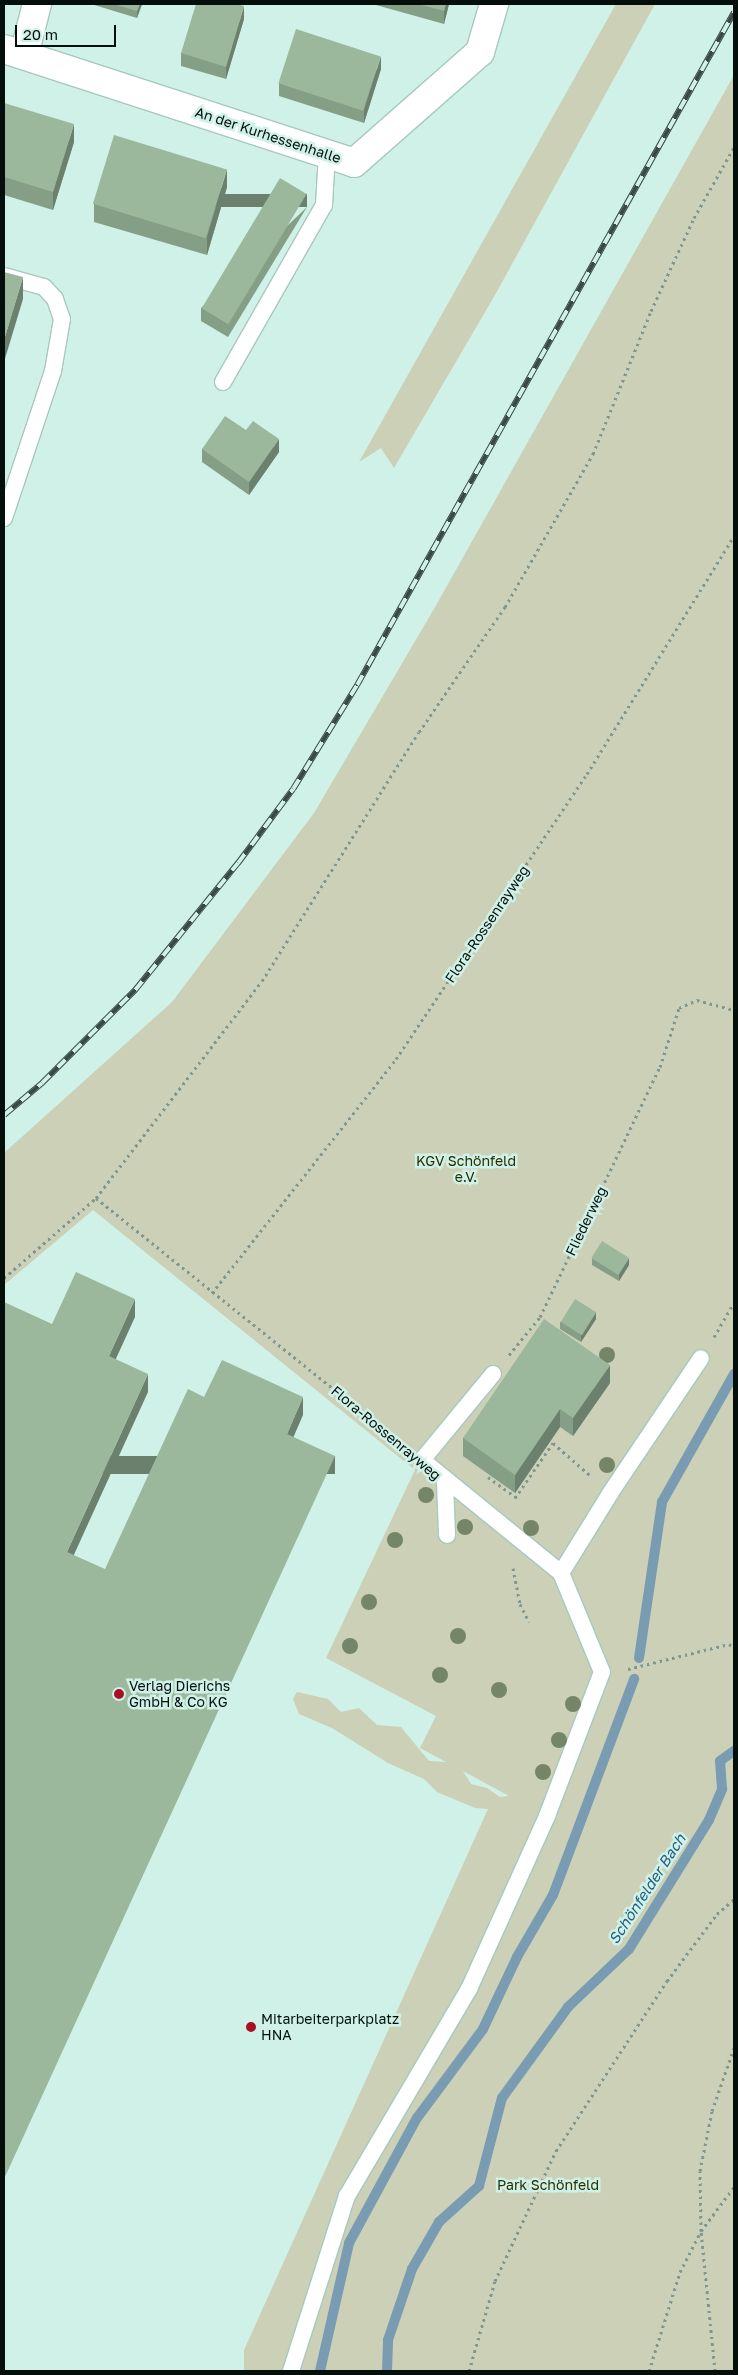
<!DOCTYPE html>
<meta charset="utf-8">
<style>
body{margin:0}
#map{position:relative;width:738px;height:2375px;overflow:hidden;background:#d0f1e8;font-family:"Golos Text",sans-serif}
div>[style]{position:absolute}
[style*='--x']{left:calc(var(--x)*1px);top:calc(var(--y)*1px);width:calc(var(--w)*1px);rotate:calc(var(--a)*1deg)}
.green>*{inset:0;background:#cbd0b6}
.stream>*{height:10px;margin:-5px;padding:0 5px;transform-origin:5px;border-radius:5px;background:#799cb3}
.path>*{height:3px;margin-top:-1.5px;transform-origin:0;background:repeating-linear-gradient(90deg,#7f9790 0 2.5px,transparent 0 6.5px)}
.roads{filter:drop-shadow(1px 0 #a8c8bf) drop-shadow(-1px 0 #a8c8bf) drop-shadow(0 1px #a8c8bf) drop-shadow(0 -1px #a8c8bf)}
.lane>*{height:16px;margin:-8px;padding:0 8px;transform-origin:8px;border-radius:8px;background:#fff}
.street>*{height:28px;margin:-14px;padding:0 14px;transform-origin:14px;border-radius:14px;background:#fff}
.rail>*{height:5.5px;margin-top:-2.75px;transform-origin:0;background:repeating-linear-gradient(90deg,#d0f1e8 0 11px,#394945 0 22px);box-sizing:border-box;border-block:1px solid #394945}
.trees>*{width:16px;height:16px;margin:-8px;border-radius:50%;background:#758668}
.wall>*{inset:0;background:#859e86}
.shaded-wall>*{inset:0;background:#6c816d;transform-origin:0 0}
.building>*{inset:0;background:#9bb89c;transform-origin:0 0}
.dots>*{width:14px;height:14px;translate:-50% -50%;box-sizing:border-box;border:2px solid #d0f1e8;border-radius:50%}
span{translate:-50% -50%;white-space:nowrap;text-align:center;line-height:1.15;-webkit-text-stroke:5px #d0f1e8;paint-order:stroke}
.street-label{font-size:14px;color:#040f0c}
.park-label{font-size:14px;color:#2a2e00}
.poi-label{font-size:14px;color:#040f0c}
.left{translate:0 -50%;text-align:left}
.water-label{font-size:15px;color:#235d7f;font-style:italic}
.frame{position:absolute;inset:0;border:5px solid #040f0c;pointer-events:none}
.scale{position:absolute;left:15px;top:25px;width:101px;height:22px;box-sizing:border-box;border:2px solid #040f0c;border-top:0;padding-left:6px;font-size:15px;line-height:18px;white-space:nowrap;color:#040f0c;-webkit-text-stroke:4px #d0f1e8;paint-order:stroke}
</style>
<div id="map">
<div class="green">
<div style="clip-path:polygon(616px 4px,655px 4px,495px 295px,394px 468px,381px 448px,359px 462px)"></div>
<div style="clip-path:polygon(evenodd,734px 75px,734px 2371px,244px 2371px,244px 2350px,488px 1809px,475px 1808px,437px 1792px,424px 1779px,388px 1763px,332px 1728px,299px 1714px,293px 1699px,297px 1692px,328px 1699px,341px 1712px,359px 1708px,377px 1725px,401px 1727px,429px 1761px,446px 1762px,420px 1748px,436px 1716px,326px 1658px,415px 1470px,93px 1210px,4px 1285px,4px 1153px,172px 1002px,314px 813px,434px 609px,734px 75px,463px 1771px,509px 1796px,500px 1797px,487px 1788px,471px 1784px,463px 1771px)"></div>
</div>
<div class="stream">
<div style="--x:639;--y:1658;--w:158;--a:-81.6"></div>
<div style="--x:662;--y:1502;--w:147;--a:-60.6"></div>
<div style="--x:320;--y:2371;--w:131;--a:-77.2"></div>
<div style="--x:349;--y:2243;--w:142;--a:-61.5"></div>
<div style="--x:417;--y:2118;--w:111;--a:-53.4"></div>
<div style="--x:483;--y:2029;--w:80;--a:-64.7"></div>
<div style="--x:517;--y:1957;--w:72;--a:-59.9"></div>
<div style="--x:553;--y:1895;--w:231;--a:-69.4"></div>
<div style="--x:387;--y:2371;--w:31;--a:-88"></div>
<div style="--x:388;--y:2340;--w:75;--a:-71.3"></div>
<div style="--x:412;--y:2269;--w:54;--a:-60.1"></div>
<div style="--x:439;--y:2222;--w:54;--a:-42"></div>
<div style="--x:479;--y:2186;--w:91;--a:-75.4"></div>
<div style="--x:502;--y:2098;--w:112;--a:-54"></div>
<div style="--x:568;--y:2007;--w:84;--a:-43.6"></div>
<div style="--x:629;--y:1949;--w:152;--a:-58.2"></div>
<div style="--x:709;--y:1820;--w:34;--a:-67"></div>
<div style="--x:722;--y:1789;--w:28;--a:-94"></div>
<div style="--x:720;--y:1761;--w:17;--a:-36"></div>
</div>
<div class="path">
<div style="--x:96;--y:1198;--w:394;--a:38.8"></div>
<div style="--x:4;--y:1278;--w:122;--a:-41"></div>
<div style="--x:96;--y:1198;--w:273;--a:-52.6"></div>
<div style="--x:262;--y:981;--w:294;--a:-57.8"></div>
<div style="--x:419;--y:732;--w:152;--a:-55.5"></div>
<div style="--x:505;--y:607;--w:177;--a:-60.1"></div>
<div style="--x:593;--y:454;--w:154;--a:-67.9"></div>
<div style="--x:651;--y:311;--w:102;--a:-65.2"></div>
<div style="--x:694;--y:218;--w:81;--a:-60.6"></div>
<div style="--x:212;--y:1293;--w:298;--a:-51.8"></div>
<div style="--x:396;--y:1059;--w:343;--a:-56.2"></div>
<div style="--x:587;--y:774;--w:280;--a:-58.3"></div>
<div style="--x:714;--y:1337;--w:39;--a:-60"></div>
<div style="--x:509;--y:1355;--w:49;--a:-50.8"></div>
<div style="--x:540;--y:1317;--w:277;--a:-64.4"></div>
<div style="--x:660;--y:1067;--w:62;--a:-72.1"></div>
<div style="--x:679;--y:1008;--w:20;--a:-24"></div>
<div style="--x:697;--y:1000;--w:38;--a:15"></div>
<div style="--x:488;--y:1477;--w:34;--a:36"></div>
<div style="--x:515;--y:1498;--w:67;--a:-55.4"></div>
<div style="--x:553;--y:1443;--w:50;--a:41"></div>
<div style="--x:513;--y:1568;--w:37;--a:79"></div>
<div style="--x:520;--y:1604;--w:20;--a:63"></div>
<div style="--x:628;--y:1669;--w:104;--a:-13.9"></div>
<div style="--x:729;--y:1644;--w:6;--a:31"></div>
<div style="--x:469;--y:2371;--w:94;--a:-73.9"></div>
<div style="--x:495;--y:2281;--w:144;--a:-64.9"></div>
<div style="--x:556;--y:2151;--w:203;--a:-56.9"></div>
<div style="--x:667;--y:1981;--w:84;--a:-53.3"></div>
<div style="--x:717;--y:1914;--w:23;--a:-41"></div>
<div style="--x:649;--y:2371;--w:104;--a:-72.6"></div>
<div style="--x:680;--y:2272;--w:46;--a:-62.9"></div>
<div style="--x:701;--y:2231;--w:55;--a:-53.1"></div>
<div style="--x:715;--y:2371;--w:141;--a:-95.7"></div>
<div style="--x:701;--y:2231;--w:60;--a:-91"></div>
<div style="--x:700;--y:2171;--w:61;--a:-78.7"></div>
<div style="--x:712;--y:2111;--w:67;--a:-70.8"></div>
</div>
<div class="roads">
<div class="lane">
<div style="--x:4;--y:276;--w:41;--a:15.4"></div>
<div style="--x:44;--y:287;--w:16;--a:47"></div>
<div style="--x:55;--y:299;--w:21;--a:71"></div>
<div style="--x:62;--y:319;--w:53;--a:99.8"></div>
<div style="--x:53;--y:371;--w:155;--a:108.4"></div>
<div style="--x:223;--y:382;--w:204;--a:-60.3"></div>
<div style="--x:324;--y:205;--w:52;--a:-86.7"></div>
<div style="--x:493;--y:1374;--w:112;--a:129.5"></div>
<div style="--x:422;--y:1460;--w:179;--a:39.1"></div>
<div style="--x:445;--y:1482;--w:53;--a:87.8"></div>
<div style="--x:291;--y:2371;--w:184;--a:-72.3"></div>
<div style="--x:347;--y:2196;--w:240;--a:-59.5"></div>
<div style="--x:469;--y:1989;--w:190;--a:-65.7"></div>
<div style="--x:547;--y:1816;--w:154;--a:-69.1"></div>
<div style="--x:602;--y:1672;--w:107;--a:-112.5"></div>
<div style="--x:561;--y:1573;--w:95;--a:-58.3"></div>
<div style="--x:611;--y:1492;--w:161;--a:-56.1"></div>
</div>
<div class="street">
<div style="--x:4;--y:49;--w:368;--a:18"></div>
<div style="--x:354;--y:163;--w:168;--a:-41.4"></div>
<div style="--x:480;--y:52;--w:50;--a:-73.7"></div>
<div style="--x:24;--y:55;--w:53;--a:-75.7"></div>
</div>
</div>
<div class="rail">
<div style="--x:4;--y:1115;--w:50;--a:-40.1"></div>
<div style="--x:42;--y:1083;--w:132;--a:-45"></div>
<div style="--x:135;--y:990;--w:164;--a:-51"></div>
<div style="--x:238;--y:863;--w:92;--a:-53.4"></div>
<div style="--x:293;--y:789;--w:122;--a:-58.4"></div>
<div style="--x:357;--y:685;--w:771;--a:-60.74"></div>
</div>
<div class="trees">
<div style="left:607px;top:1355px"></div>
<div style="left:607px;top:1465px"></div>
<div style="left:426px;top:1495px"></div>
<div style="left:465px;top:1527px"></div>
<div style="left:531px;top:1528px"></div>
<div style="left:395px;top:1540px"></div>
<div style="left:369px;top:1602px"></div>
<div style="left:458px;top:1636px"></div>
<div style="left:350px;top:1646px"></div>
<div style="left:440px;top:1675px"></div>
<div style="left:499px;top:1690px"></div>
<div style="left:573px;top:1704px"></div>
<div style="left:559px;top:1740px"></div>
<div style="left:543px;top:1772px"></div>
</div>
<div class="wall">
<div style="clip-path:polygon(91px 4px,142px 4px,137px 18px)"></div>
<div style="clip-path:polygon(376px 4px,449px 4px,444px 24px,376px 5px)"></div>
<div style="clip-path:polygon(244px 19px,226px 79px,181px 66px,181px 53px)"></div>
<div style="clip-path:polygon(381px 69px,364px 123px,279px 96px,279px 83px)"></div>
<div style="clip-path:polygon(4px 103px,74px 142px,53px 210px,4px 195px)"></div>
<div style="clip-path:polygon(227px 187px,207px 255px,94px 222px,94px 204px)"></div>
<div style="clip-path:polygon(307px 207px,228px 337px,201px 321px,201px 308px)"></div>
<div style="clip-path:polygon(246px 430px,279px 452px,249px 495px,202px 462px,202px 449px)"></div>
<div style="clip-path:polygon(592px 1258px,629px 1265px,619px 1281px,592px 1265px)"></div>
<div style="clip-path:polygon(596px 1319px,581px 1342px,560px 1329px,560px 1322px)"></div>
<div style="clip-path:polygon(610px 1383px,573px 1436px,560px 1427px,515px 1493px,463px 1456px,463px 1438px)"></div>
</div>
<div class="shaded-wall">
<div style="clip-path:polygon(140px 4px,142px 4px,137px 18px,137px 11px)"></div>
<div style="clip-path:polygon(446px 4px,449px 4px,444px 24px,444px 11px)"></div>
<div style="clip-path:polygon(244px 6px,244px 19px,226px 79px,226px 67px)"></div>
<div style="clip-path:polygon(381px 56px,381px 69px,364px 123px,364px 110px)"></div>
<div style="clip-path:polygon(74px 124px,74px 142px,53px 210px,53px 192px)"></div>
<div style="clip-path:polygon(227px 169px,227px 187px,207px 255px,207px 237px)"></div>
<div style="left:307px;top:194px;width:13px;height:152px;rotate:90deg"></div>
<div style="clip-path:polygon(23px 277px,23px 299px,4px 362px,4px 340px)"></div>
<div style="clip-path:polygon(279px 439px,279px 452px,249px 495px,249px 482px)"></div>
<div style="clip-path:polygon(629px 1258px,629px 1265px,619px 1281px,619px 1274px)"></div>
<div style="clip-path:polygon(135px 1299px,135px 1317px,109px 1374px,109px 1356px)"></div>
<div style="clip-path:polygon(596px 1312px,596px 1319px,581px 1342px,581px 1335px)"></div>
<div style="clip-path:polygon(610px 1365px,610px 1383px,573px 1436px,573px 1418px)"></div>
<div style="clip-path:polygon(148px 1374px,148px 1392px,67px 1570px,67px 1552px)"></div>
<div style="clip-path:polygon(303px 1397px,303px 1415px,287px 1452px,287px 1434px)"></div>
<div style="clip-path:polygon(560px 1409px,560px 1427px,515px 1493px,515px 1475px)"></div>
<div style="left:335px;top:1456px;width:18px;height:795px;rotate:90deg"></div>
</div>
<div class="building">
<div style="clip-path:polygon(113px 4px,140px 4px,137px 11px)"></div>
<div style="clip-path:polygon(196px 4px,237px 4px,244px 6px,226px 67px,181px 53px)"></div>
<div style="clip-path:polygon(418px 4px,446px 4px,444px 11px)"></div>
<div style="left:296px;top:29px;width:89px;height:57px;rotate:18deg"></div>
<div style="clip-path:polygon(4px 103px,74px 124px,53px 192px,4px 177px)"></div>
<div style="left:114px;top:135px;width:118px;height:72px;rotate:17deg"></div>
<div style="left:280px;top:178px;width:31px;height:152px;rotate:31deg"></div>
<div style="clip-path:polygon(4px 272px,23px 277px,4px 340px)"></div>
<div style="clip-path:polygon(225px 416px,246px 430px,253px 421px,279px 439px,249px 482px,202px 449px)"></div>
<div style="left:602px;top:1241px;width:32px;height:20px;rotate:32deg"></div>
<div style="clip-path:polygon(76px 1272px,135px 1299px,109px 1356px,148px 1374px,67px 1552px,105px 1569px,188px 1389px,204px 1397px,222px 1360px,303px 1397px,287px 1434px,335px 1456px,4px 2179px,4px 1302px,52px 1324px)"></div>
<div style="left:575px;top:1299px;width:25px;height:27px;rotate:32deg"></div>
<div style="clip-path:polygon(544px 1319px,610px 1365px,573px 1418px,560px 1409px,515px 1475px,463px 1438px)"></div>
</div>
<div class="dots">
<div style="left:119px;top:1694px;background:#a81124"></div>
<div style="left:251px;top:2027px;background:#a81124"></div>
</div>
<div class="street-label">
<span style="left:268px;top:135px;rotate:18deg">An der Kurhessenhalle</span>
<span style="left:487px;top:924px;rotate:-56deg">Flora-Rossenrayweg</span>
<span style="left:586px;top:1221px;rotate:-64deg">Fliederweg</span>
<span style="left:386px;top:1433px;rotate:40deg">Flora-Rossenrayweg</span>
</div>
<div class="park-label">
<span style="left:466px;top:1169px">KGV Schönfeld<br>e.V.</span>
<span style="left:548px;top:2185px">Park Schönfeld</span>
</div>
<div class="poi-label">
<span class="left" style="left:129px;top:1694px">Verlag Dierichs<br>GmbH &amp; Co KG</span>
<span class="left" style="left:261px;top:2027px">Mitarbeiterparkplatz<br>HNA</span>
</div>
<div class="water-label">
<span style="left:647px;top:1889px;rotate:-57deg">Schönfelder Bach</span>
</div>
<div class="frame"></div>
<div class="scale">20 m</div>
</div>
